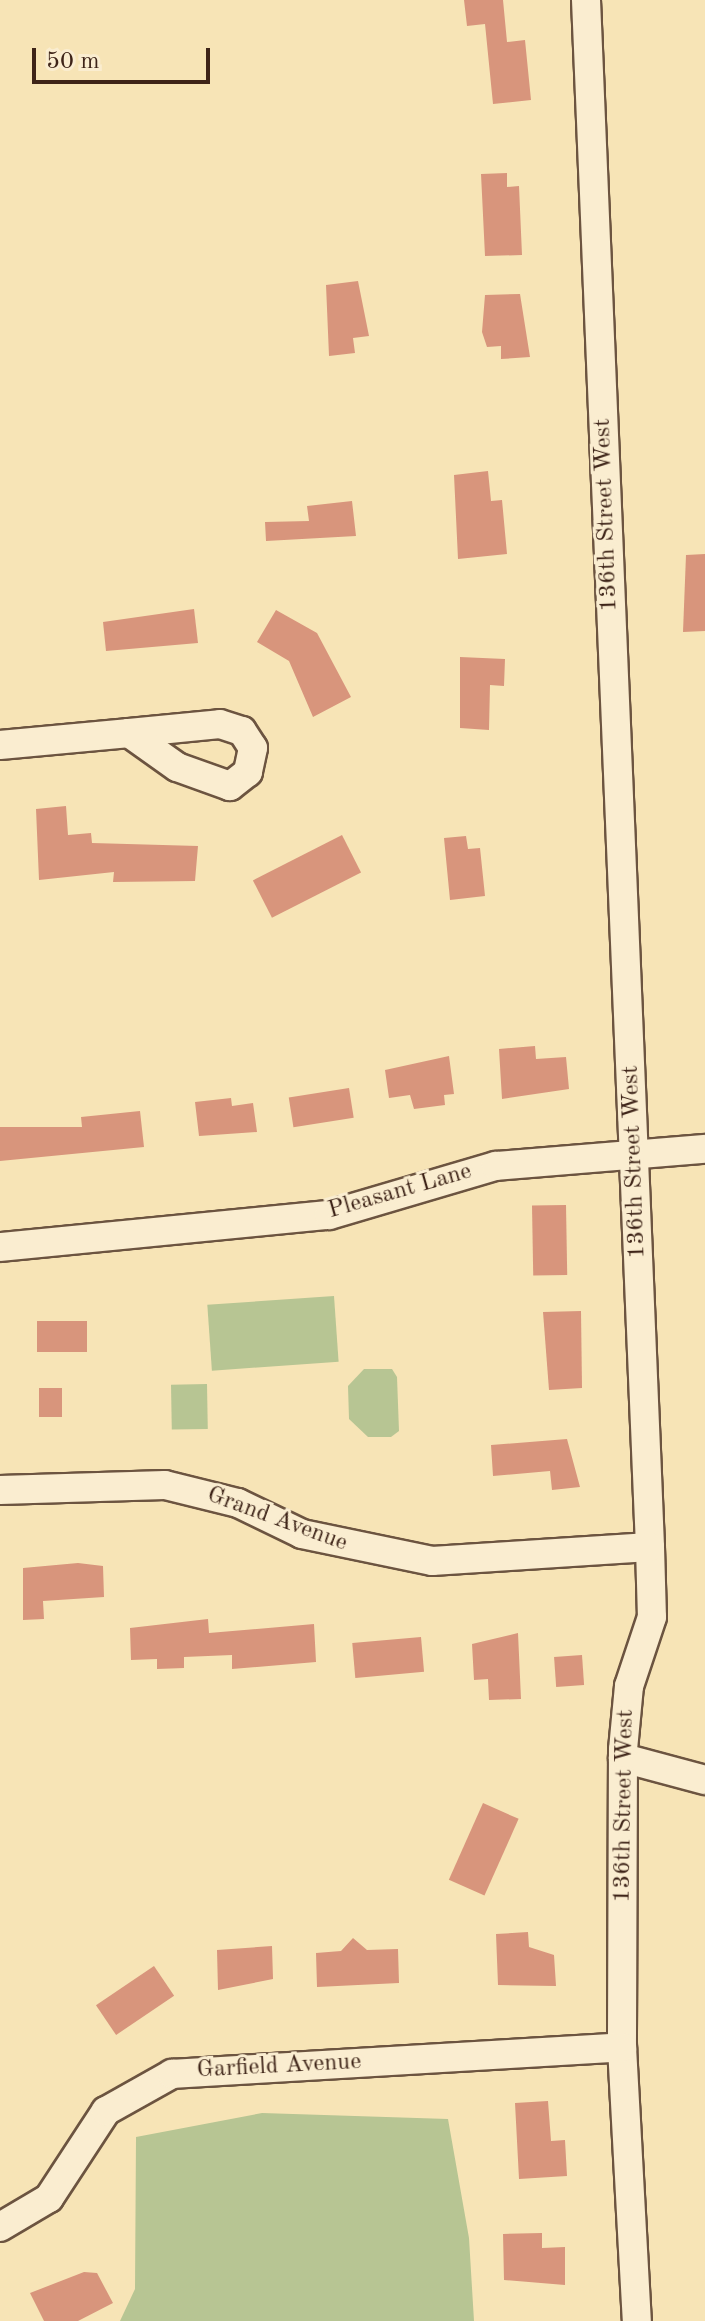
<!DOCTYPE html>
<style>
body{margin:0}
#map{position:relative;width:705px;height:2321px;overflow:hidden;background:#f7e4b6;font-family:"Old Standard TT",serif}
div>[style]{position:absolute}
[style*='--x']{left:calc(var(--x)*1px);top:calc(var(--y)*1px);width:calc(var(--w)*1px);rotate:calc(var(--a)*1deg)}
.green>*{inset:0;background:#b7c593;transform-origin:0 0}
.building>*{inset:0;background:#d8957c;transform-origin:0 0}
.roads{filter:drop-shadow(2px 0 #6c5440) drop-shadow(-2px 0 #6c5440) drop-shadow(0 2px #6c5440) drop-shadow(0 -2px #6c5440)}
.minor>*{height:28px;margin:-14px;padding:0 14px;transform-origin:14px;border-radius:14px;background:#faedd0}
span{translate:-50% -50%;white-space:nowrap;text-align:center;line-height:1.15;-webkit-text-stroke:6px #faedd0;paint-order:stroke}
.street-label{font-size:24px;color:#3e2418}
.scale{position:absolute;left:32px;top:48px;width:178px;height:36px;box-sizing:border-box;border:4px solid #3e2418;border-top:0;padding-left:10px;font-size:24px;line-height:28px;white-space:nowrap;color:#3e2418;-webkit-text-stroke:6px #faedd0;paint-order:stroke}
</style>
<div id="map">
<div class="green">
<div style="left:334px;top:1296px;width:66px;height:127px;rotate:86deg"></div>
<div style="clip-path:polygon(364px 1369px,392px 1369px,397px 1377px,399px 1431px,391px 1437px,368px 1437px,349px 1419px,348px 1386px)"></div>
<div style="left:207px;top:1384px;width:45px;height:36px;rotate:89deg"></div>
<div style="clip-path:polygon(262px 2113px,448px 2119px,469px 2238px,474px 2321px,120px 2321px,135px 2289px,136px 2137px)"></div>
</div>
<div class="building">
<div style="clip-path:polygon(464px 0,503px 0,507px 42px,525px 40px,531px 100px,493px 104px,485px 24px,467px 26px)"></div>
<div style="clip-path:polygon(507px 173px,507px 187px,519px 186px,522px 255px,485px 256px,481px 174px)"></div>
<div style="clip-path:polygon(358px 281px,369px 336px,353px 338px,355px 353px,329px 356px,326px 285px)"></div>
<div style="clip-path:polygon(520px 294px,530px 357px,501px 359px,501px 346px,487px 347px,482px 332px,485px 295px)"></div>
<div style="clip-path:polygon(488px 471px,491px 501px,502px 500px,507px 554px,458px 559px,454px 475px)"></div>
<div style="clip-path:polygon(352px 501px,356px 536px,266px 541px,265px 522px,309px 521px,307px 506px)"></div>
<div style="clip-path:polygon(705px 554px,705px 631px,683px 632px,686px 555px)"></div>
<div style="clip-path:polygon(194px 609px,198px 643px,106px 651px,103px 622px)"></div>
<div style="clip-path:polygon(276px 610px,317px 633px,351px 697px,313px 717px,289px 661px,257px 642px)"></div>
<div style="clip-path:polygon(460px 657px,505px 659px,504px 686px,490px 685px,489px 730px,460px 728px)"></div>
<div style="clip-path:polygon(66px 806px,68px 835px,91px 833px,92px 843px,198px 846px,195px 881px,113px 882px,114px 872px,39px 880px,36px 809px)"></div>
<div style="left:342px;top:835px;width:42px;height:100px;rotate:63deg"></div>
<div style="clip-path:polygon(466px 836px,468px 849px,480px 848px,485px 896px,450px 900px,444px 838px)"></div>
<div style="clip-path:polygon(535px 1046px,536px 1059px,566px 1057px,569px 1089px,502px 1099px,499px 1049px)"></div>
<div style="clip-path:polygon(449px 1056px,454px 1094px,444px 1095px,445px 1105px,414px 1109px,410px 1095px,389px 1098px,385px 1070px)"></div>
<div style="left:349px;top:1088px;width:30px;height:61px;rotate:81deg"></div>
<div style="clip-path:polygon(231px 1098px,232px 1106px,253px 1103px,257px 1132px,199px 1136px,195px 1102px)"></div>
<div style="clip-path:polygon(140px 1111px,144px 1147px,0 1161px,0 1127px,82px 1127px,81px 1117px)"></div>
<div style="left:566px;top:1205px;width:70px;height:34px;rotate:89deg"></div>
<div style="clip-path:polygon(581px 1311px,582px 1388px,549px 1390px,543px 1312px)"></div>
<div style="left:87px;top:1321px;width:31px;height:50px;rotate:90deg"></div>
<div style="left:39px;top:1388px;width:23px;height:29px"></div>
<div style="clip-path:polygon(567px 1439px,580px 1487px,552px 1490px,550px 1471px,493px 1476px,491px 1445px)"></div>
<div style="clip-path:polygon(78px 1563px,103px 1566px,104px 1597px,43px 1601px,44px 1619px,23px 1620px,23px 1568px)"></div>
<div style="clip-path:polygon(208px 1619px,209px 1633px,314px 1624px,316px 1662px,232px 1669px,232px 1655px,184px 1657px,184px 1668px,157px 1669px,157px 1659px,131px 1660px,130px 1628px)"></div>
<div style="clip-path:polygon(518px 1633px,521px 1699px,489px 1700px,488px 1679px,474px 1680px,472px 1644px)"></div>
<div style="left:421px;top:1637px;width:35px;height:69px;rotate:85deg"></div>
<div style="left:582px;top:1655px;width:30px;height:28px;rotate:86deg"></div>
<div style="left:483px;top:1803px;width:39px;height:84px;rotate:24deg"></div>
<div style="clip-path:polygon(528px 1932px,529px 1947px,554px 1955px,556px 1986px,498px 1985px,496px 1934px)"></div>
<div style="clip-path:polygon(353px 1938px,367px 1950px,398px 1949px,399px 1983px,317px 1987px,316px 1953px,341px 1951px)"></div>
<div style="clip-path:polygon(272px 1946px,273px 1979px,218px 1990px,217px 1950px)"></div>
<div style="left:154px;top:1966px;width:36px;height:70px;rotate:56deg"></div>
<div style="clip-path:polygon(548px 2101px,551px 2141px,565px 2140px,567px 2176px,519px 2179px,515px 2103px)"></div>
<div style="clip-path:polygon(542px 2233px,542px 2248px,565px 2247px,565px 2285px,504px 2280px,503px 2234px)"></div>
<div style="clip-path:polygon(84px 2272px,97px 2273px,113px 2303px,78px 2321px,44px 2321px,30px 2293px)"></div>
</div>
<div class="roads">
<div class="minor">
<div style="--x:586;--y:0;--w:1548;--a:87.63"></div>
<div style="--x:650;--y:1547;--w:70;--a:88.4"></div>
<div style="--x:652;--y:1617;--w:73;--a:108.4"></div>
<div style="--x:629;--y:1686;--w:64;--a:95.4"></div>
<div style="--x:623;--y:1750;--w:297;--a:90.2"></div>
<div style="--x:622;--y:2047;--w:274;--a:86.9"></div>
<div style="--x:0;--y:745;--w:130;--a:-5.3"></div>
<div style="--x:129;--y:733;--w:91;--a:-5.6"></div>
<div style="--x:220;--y:724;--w:23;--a:18"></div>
<div style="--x:242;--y:731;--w:20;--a:57"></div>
<div style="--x:253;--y:748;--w:25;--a:102"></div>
<div style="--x:248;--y:772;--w:23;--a:142"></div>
<div style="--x:230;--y:786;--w:56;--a:-160.3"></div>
<div style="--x:177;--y:767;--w:59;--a:-144.7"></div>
<div style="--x:0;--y:1247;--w:331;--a:-5.6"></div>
<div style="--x:329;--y:1215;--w:174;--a:-16.4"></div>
<div style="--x:496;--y:1166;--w:210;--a:-4.7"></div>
<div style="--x:0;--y:1490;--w:165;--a:-1.7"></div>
<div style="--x:165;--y:1485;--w:75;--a:13.9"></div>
<div style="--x:238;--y:1503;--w:71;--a:25.8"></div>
<div style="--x:302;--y:1534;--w:133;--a:11.7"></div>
<div style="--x:432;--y:1561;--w:218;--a:-3.7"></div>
<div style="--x:623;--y:1758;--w:85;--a:15"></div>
<div style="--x:0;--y:2227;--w:57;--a:-30.6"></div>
<div style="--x:49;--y:2198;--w:104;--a:-56.8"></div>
<div style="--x:106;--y:2111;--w:76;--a:-29.3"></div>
<div style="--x:172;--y:2074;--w:451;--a:-3.4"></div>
</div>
</div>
<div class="street-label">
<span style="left:607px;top:515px;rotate:-92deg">136th Street West</span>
<span style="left:635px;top:1162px;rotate:-92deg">136th Street West</span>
<span style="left:400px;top:1192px;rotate:-16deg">Pleasant Lane</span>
<span style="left:277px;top:1520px;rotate:20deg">Grand Avenue</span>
<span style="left:625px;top:1806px;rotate:-89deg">136th Street West</span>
<span style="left:279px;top:2067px;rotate:-3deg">Garfield Avenue</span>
</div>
<div class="scale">50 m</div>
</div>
